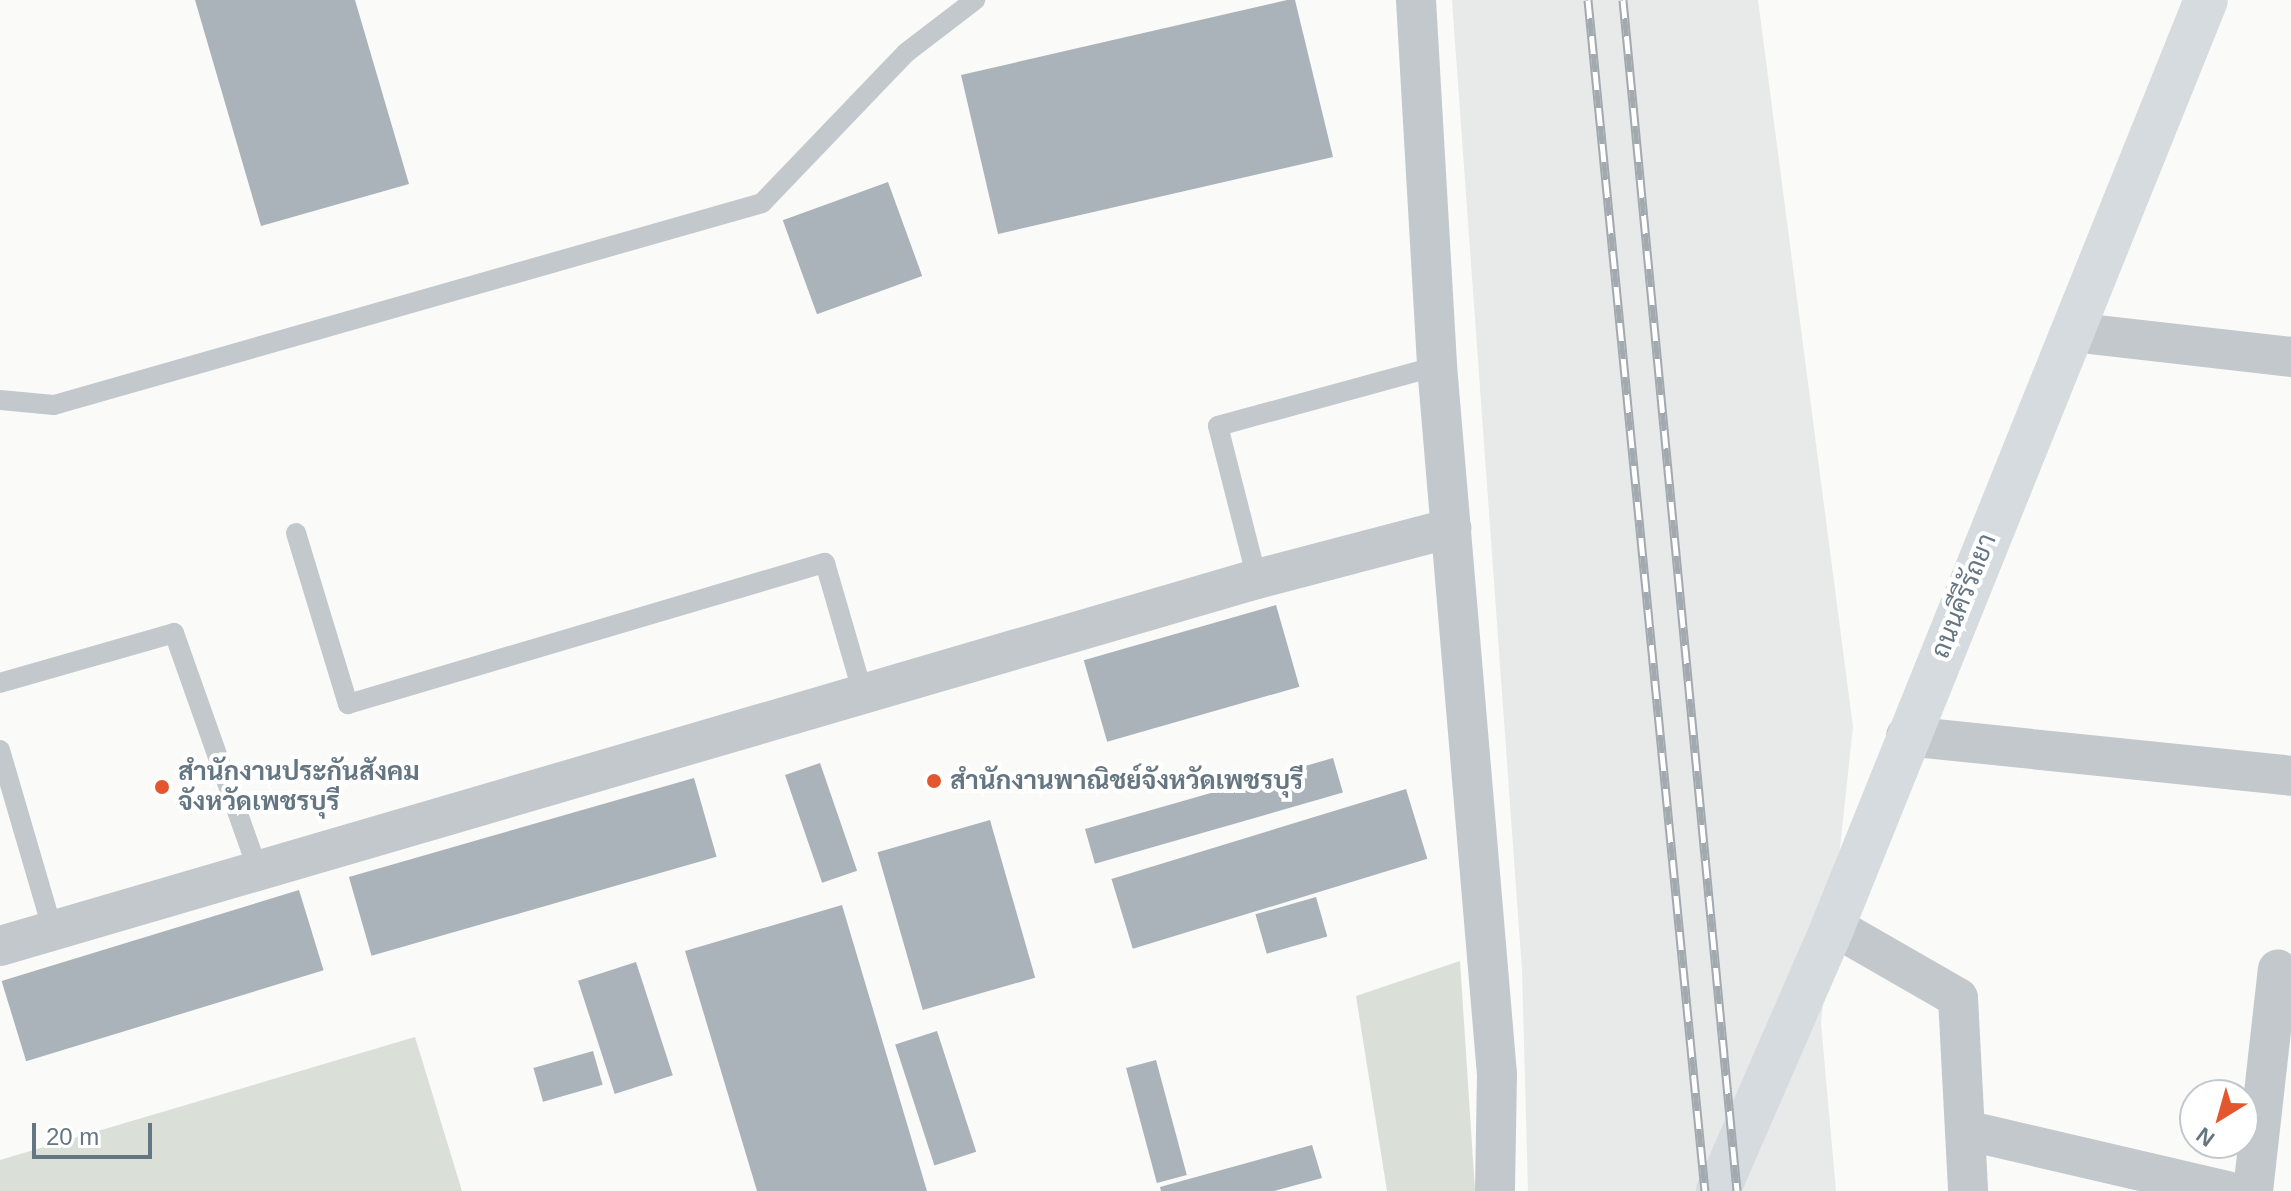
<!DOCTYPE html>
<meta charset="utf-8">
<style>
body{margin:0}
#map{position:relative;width:2291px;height:1191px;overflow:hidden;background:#fafaf8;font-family:Arial,Sarabun,sans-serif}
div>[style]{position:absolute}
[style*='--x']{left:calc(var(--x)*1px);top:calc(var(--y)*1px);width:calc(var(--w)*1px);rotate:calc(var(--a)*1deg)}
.built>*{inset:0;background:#e8e9e9}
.green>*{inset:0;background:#dadfd7}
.building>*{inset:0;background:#aab3b9;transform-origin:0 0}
.lane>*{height:20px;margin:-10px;padding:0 10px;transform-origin:10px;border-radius:10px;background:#c3c8cc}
.street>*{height:40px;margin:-20px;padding:0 20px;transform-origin:20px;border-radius:20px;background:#c3c8cc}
.secondary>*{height:44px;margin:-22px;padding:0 22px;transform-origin:22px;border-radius:22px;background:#d6dbdf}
.rail>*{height:9px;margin-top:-4.5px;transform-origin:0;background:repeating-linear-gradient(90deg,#fff 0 18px,#a2aab0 0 36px);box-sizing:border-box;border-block:2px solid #a2aab0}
.dots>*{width:22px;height:22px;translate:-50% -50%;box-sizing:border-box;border:4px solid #fff;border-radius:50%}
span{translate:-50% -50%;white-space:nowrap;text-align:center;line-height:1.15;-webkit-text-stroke:8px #fff;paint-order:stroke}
.street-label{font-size:26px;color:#657683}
.poi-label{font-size:26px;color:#657683;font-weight:700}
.left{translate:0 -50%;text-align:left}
.north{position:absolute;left:2179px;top:1079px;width:80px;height:80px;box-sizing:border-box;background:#fff;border:2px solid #c1c8cd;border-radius:50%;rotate:217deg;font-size:22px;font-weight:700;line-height:32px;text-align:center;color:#657683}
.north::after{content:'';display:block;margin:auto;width:28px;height:36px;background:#e4572e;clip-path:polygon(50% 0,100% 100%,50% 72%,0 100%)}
.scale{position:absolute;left:32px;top:1123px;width:120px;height:36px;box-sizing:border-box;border:4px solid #657683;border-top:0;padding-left:10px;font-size:24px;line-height:28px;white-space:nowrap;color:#657683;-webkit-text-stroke:6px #fff;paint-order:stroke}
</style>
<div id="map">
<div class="built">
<div style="clip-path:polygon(1452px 0,1758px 0,1853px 727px,1821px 1023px,1836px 1191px,1528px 1191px,1522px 970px)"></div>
</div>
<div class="green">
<div style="clip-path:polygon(1460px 961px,1475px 1191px,1387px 1191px,1356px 996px)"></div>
<div style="clip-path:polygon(415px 1037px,462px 1191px,0 1191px,0 1160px)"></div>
</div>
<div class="building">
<div style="clip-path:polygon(195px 0,355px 0,409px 184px,261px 226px)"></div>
<div style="clip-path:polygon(1287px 0,1295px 0,1333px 157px,998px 234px,961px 75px)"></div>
<div style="left:888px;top:182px;width:100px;height:112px;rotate:70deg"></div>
<div style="left:1276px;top:605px;width:85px;height:200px;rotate:74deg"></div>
<div style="left:1333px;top:758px;width:36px;height:258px;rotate:74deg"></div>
<div style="left:820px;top:763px;width:114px;height:37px;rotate:71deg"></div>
<div style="left:694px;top:778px;width:82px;height:359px;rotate:74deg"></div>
<div style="left:1406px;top:789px;width:73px;height:308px;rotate:73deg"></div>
<div style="left:990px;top:820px;width:164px;height:117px;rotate:74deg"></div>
<div style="left:299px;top:890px;width:84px;height:311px;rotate:73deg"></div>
<div style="left:1316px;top:897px;width:41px;height:63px;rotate:74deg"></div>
<div style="clip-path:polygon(842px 905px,927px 1191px,757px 1191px,685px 951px)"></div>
<div style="left:636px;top:962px;width:119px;height:61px;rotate:72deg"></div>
<div style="left:937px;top:1031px;width:127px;height:44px;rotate:72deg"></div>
<div style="left:593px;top:1051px;width:35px;height:62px;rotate:74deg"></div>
<div style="left:1156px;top:1060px;width:119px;height:31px;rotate:75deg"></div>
<div style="clip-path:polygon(1312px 1145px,1322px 1178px,1274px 1191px,1161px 1191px,1160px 1187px)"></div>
</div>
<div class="lane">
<div style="--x:0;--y:400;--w:54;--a:5.3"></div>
<div style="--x:54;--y:405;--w:736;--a:-15.92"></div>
<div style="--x:762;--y:203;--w:209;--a:-46.2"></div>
<div style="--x:907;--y:52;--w:86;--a:-37.4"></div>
<div style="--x:296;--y:533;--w:179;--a:73.1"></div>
<div style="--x:348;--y:704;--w:497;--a:-16.5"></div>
<div style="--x:825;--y:563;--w:136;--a:73.8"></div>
<div style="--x:1257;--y:579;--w:158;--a:-104.3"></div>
<div style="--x:1218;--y:426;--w:227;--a:-15.3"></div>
<div style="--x:0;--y:683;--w:181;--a:-16"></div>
<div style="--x:174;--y:633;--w:255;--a:70.5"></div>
<div style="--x:0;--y:750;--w:189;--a:73.7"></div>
</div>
<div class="street">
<div style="--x:1416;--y:0;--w:367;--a:86.7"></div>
<div style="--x:1437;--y:366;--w:711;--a:85.16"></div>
<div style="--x:1497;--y:1074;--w:117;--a:91"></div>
<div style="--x:2072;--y:332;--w:220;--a:6.5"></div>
<div style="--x:1906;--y:736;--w:387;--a:5.9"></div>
<div style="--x:1833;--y:926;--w:144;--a:29.9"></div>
<div style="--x:1958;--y:998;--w:193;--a:87"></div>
<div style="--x:0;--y:946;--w:1309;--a:-16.28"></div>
<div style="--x:1257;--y:579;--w:201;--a:-14.7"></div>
<div style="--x:1965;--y:1130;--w:270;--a:13.1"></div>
<div style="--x:2253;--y:1191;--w:223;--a:-83.6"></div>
</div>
<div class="secondary">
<div style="--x:1718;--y:1191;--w:289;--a:-66.5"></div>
<div style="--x:1833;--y:926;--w:998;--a:-68.06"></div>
</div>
<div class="rail">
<div style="--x:1588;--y:0;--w:1197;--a:84.39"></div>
<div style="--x:1623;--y:0;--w:1196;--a:84.53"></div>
</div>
<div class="dots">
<div style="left:934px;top:781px;background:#e4572e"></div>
<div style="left:162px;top:787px;background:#e4572e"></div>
</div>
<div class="street-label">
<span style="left:1964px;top:596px;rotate:-68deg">ถนนคีรีรัถยา</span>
</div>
<div class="poi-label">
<span class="left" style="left:178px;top:787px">สำนักงานประกันสังคม<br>จังหวัดเพชรบุรี</span>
<span class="left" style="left:950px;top:781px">สำนักงานพาณิชย์จังหวัดเพชรบุรี</span>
</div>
<div class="north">N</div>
<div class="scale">20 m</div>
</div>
